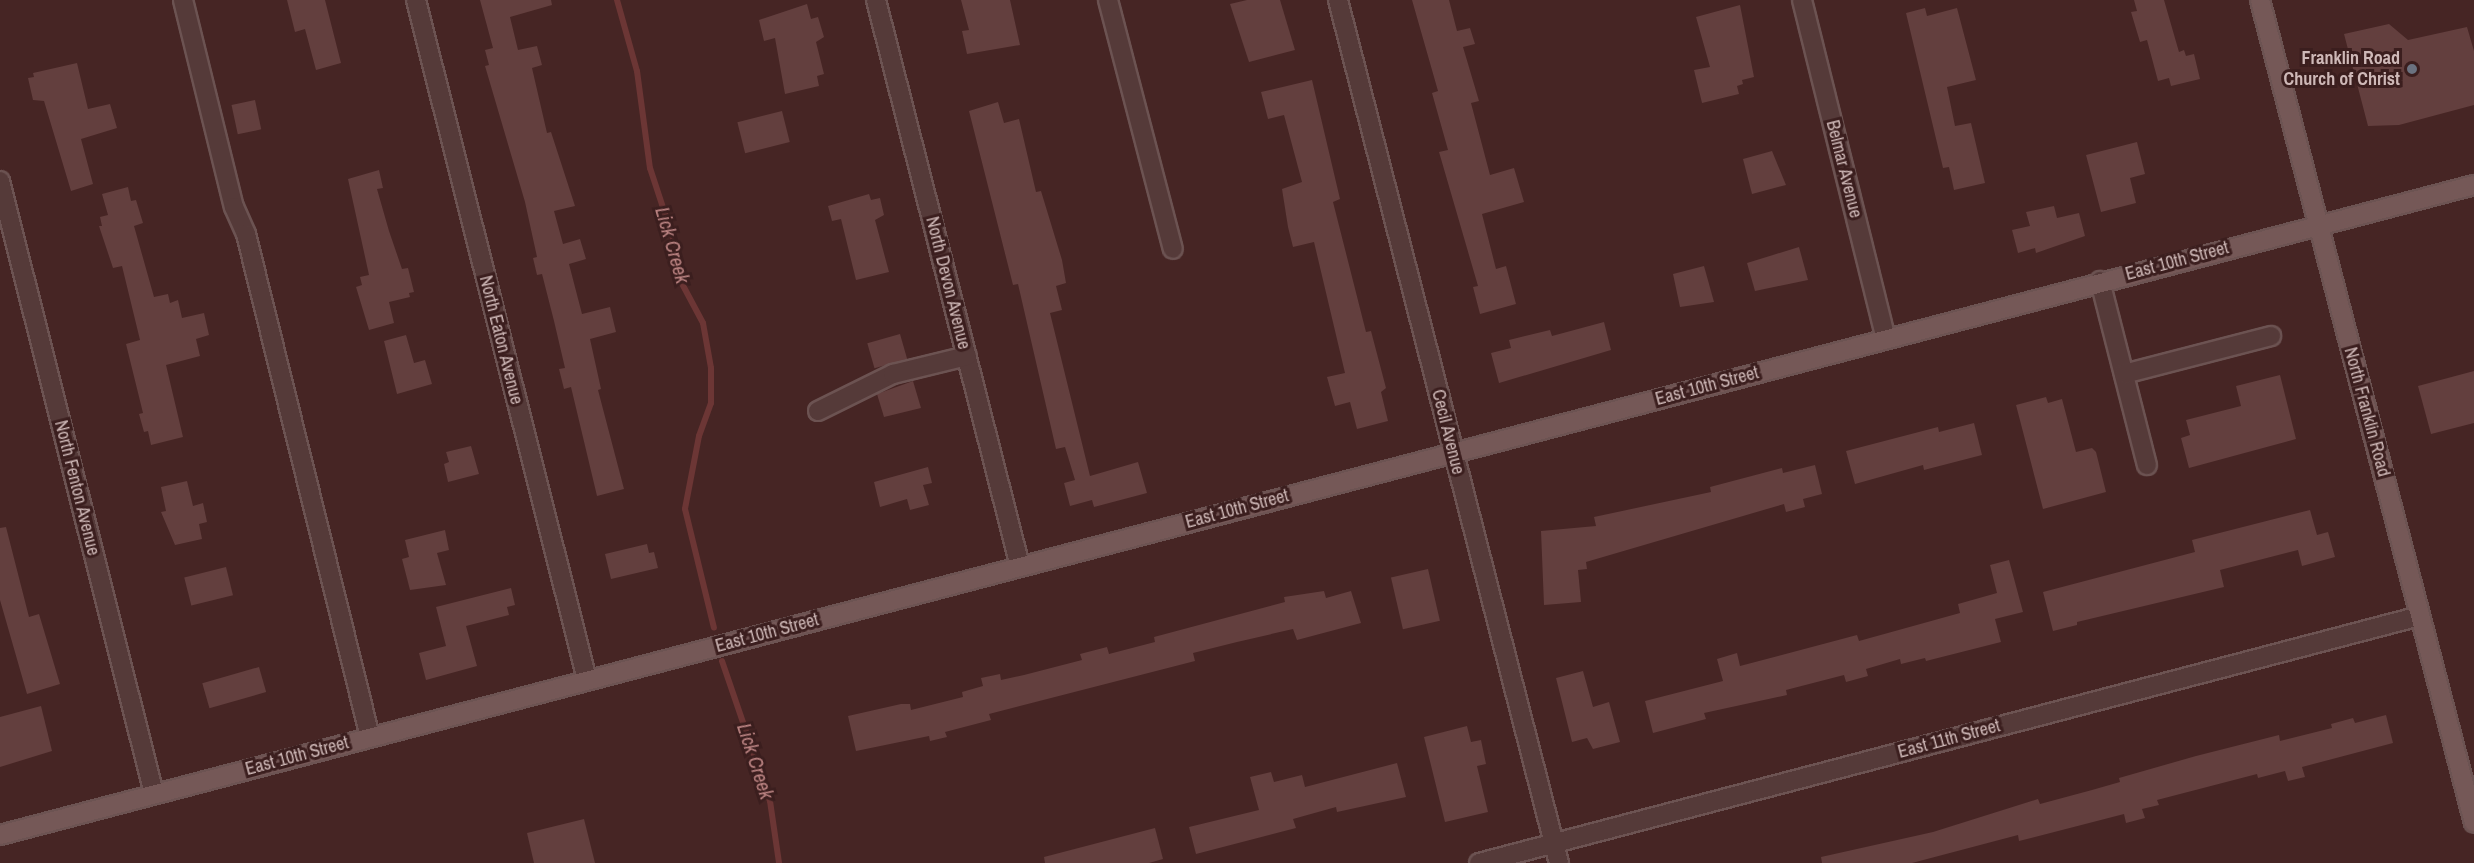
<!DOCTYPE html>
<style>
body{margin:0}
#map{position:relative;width:2474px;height:863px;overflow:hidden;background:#462524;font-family:"Archivo Narrow",sans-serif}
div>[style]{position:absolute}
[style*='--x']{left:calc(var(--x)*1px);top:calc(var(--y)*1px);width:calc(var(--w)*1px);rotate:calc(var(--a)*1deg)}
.stream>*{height:6px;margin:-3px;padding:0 3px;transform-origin:3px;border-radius:3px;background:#6c3635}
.building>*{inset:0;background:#633f3e;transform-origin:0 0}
.roads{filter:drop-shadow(2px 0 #6c5352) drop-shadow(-2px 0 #6c5352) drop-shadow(0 2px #6c5352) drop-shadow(0 -2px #6c5352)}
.minor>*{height:18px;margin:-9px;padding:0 9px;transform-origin:9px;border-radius:9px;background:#553a39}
.major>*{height:18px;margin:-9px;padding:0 9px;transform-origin:9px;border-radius:9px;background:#755857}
.dots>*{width:16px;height:16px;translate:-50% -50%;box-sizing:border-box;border:3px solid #3b1e1e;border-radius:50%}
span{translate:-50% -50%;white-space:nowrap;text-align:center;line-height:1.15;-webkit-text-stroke:6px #3b1e1e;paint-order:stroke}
.poi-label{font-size:18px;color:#ceb8b7;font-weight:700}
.right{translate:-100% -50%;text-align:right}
.street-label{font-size:18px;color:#ceb8b7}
.water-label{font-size:20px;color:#bc8483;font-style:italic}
</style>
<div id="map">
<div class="stream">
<div style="--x:617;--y:0;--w:74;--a:74.3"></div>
<div style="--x:637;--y:71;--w:98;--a:82.4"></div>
<div style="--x:650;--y:168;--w:83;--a:71.8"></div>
<div style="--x:676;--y:247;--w:31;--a:84"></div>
<div style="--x:679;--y:278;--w:51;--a:61.9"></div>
<div style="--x:703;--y:323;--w:46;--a:79.9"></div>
<div style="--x:711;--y:368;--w:35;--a:90"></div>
<div style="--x:711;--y:403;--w:35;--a:110"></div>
<div style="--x:699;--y:436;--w:74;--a:100.9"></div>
<div style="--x:685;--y:509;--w:122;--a:76.3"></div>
<div style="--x:722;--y:661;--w:148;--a:71.1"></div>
<div style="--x:770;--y:801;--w:63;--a:81.7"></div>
</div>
<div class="building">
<div style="clip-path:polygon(287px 0,325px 0,341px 63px,316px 70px,305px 29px,295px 32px)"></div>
<div style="clip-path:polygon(480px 0,551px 0,552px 5px,510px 17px,518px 50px,537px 46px,542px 65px,532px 68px,547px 133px,551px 132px,575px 206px,554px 211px,563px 244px,580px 239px,586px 259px,569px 264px,582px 314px,610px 307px,616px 332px,590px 339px,601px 389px,598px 390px,624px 489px,597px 496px,571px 387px,564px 389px,559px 369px,565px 368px,554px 321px,542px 274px,537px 275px,533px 258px,537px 257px,525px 202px,485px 66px,489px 65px,485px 50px,493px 48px)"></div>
<div style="clip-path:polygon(961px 0,1010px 0,1020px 45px,967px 54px,962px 31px,969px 30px)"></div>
<div style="clip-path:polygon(1247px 0,1280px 0,1295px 50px,1249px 62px,1230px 4px)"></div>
<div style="clip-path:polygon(1412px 0,1449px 0,1457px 31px,1470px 28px,1475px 44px,1463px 47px,1479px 101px,1471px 103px,1490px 175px,1514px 168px,1524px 202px,1482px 214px,1496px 269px,1506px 266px,1516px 304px,1480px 314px,1473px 287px,1478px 286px,1439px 152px,1448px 150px,1432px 93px,1438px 91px)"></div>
<div style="clip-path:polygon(2134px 0,2164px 0,2179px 52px,2184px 50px,2186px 56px,2194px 54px,2200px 79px,2171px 86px,2169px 78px,2158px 81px,2147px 40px,2140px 42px,2131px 12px,2137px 11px)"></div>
<div style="clip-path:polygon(807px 4px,811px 19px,818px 17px,824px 37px,816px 42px,824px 74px,817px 76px,819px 86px,785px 94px,775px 38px,764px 41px,759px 20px)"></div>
<div style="clip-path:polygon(1740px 5px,1754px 77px,1742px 80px,1743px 84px,1737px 86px,1739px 94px,1702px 103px,1694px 70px,1710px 67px,1696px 17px)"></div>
<div style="clip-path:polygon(1925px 8px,1927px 16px,1957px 8px,1976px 80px,1947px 87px,1955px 126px,1971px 123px,1985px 183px,1954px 190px,1949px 167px,1943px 168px,1906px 13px)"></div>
<div style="clip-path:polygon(2389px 24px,2408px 40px,2467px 27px,2474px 51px,2474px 105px,2399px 125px,2368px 126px,2344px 34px)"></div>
<div style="clip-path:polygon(77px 63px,88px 109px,110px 104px,117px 128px,81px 139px,93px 184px,71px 191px,44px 101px,33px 100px,28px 78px,34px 77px,33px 73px)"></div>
<div style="clip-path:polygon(1312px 80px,1340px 199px,1333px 202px,1366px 332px,1371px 331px,1386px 388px,1381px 392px,1388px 421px,1357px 429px,1350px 402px,1335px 406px,1327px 377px,1345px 373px,1314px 242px,1293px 247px,1288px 227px,1282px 189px,1302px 182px,1284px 115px,1268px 119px,1261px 92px)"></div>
<div style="left:255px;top:100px;width:30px;height:24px;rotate:78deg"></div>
<div style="clip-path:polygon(998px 102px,1004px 123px,1019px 119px,1036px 192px,1041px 191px,1062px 260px,1066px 283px,1056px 286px,1062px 310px,1050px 313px,1090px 476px,1138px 462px,1147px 493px,1094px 507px,1092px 500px,1070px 506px,1064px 483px,1075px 480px,1065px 447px,1056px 449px,1018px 284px,1013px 285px,969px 111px)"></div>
<div style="left:782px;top:111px;width:32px;height:46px;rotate:76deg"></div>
<div style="clip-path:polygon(2137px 142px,2145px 174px,2130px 178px,2136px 203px,2101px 212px,2086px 155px)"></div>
<div style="clip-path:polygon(1772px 151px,1786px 185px,1752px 194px,1743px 159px)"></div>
<div style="clip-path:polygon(379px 170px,383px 188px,377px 189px,389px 231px,402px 269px,408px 268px,414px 292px,409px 293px,410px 297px,389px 302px,394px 323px,369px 330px,356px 287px,362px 285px,360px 277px,369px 275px,348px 179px)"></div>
<div style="clip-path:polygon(128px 187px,131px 201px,136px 200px,143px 223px,134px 226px,154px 297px,168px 294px,170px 303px,178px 300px,182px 318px,204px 313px,209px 335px,196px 339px,200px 356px,166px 365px,183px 437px,151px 445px,148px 431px,144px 432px,139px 414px,143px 413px,126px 344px,140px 340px,122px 266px,113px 268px,99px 226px,102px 226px,100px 217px,108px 215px,102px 194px)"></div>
<div style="clip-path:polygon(869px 194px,871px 200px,880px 198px,884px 215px,875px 220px,889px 272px,856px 280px,841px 219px,832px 221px,828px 206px)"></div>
<div style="clip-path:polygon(2054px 206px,2057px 218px,2079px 213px,2085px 236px,2036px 253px,2035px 248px,2018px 253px,2012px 230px,2030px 226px,2026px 212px)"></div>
<div style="clip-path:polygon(1799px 247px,1808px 280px,1755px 291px,1747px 263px)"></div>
<div style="clip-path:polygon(1704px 266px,1714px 302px,1680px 307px,1673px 274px)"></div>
<div style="clip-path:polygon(1604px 322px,1611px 350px,1499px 383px,1491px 353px,1511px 348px,1509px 340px,1550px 330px,1552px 336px)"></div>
<div style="left:900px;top:334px;width:26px;height:34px;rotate:74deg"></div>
<div style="clip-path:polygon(406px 335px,414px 363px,425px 360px,432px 384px,397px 394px,384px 341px)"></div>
<div style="clip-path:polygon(2474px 371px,2474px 423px,2431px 434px,2418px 386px)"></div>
<div style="clip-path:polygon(2280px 375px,2296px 439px,2189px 468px,2181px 438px,2190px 435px,2186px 420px,2241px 406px,2236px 386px)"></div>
<div style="clip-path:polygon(913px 381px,921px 408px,884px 417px,877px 394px)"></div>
<div style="clip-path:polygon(2046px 397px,2048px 403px,2062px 399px,2076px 452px,2092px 448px,2096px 452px,2106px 492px,2043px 509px,2016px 405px)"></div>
<div style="clip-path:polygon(1974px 423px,1982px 455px,1924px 470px,1923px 465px,1855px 484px,1846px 451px,1938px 427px,1939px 432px)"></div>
<div style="clip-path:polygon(471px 446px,479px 474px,448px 482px,444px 464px,449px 462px,446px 452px)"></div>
<div style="clip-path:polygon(1815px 465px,1822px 494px,1803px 499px,1805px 507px,1786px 512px,1784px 504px,1586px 562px,1587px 569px,1578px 570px,1581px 602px,1544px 605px,1541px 531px,1596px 526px,1594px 517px,1711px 492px,1710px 487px,1782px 468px,1783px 473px)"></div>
<div style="clip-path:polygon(928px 467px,932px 483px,923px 485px,929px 505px,910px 510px,907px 499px,880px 507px,874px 482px)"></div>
<div style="clip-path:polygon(187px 481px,193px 506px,203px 503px,207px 522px,199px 524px,202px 539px,175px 545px,161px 512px,166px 511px,161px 487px)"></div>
<div style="clip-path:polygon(2310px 510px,2317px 535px,2328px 532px,2335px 557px,2302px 566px,2298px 550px,2255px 561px,2220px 570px,2224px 587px,2077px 622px,2077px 625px,2053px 631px,2043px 592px,2195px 552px,2192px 540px)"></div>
<div style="clip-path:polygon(6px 527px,29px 617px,39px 614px,60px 684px,27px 694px,0 600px,0 528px)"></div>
<div style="clip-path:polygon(445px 530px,449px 550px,437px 553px,446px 585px,410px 590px,402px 559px,409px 557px,405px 540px)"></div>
<div style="clip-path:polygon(647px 544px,649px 553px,654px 552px,658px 568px,611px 579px,605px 554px)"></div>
<div style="clip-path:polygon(2009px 560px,2023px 612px,1995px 619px,2001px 642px,1926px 661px,1925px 658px,1901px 664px,1900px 659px,1866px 669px,1868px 676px,1846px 682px,1844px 675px,1786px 690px,1787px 695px,1704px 713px,1706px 719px,1653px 733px,1645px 701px,1723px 681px,1717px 659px,1737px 653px,1740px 666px,1857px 635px,1859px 641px,1960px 613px,1958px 604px,1997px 593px,1990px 565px)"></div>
<div style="left:226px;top:567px;width:29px;height:43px;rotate:76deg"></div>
<div style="left:1428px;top:569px;width:53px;height:38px;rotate:77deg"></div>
<div style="clip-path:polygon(511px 588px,515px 605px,507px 607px,509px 615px,466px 626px,477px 666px,426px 680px,419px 653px,446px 646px,436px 607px)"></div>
<div style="clip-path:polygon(1324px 591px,1326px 598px,1351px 591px,1361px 623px,1297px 640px,1293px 629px,1237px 642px,1193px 653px,1195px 661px,989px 714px,991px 720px,945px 732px,947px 737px,930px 741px,929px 736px,856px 751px,848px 716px,901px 704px,910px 704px,911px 710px,963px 697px,962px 692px,983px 686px,981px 678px,1000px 674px,1001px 680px,1024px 675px,1082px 660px,1080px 654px,1107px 647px,1109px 654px,1155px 642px,1154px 637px,1285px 602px,1284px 597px)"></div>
<div style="left:259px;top:667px;width:26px;height:59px;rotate:74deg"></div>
<div style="clip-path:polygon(1583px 671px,1593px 707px,1609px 702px,1620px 742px,1593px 749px,1587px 738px,1572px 742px,1556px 678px)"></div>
<div style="clip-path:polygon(41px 706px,52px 751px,0 767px,0 717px)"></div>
<div style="clip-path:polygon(2386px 715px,2393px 743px,2302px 767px,2305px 777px,2288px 781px,2285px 771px,2258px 778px,2257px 774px,2157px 800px,2159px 805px,2142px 809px,2145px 818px,2126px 823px,2124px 814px,2019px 841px,2018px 835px,1912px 863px,1822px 863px,1821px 857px,1933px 832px,2038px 799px,2040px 804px,2092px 790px,2120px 782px,2119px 778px,2196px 756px,2279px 735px,2280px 741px,2332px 728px,2331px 724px,2353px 718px,2355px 723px)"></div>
<div style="clip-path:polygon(1467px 726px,1471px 742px,1481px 740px,1486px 764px,1477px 766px,1488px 812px,1445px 822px,1424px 737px)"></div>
<div style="clip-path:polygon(1397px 763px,1406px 797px,1337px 812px,1336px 807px,1293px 819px,1296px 828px,1196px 854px,1189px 827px,1259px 810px,1250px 777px,1271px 772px,1274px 782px,1302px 775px,1305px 787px)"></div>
<div style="clip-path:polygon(584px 819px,595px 863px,534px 863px,527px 833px)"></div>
<div style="clip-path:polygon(1155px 828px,1163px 859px,1149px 863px,1045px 863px,1044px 857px)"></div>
</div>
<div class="roads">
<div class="minor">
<div style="--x:183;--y:0;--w:213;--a:76.2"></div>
<div style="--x:234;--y:207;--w:30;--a:66"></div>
<div style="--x:246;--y:234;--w:518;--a:76.15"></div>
<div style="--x:416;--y:0;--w:701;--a:75.88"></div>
<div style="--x:876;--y:0;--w:584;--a:75.73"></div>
<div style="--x:1108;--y:0;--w:257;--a:75.4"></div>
<div style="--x:1338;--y:0;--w:891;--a:75.64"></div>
<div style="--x:1802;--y:0;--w:349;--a:76.1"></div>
<div style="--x:0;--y:181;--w:632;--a:75.9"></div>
<div style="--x:2100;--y:281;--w:190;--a:75.7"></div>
<div style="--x:2124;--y:374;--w:152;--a:-14.5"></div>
<div style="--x:818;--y:411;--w:84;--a:-26.3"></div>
<div style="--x:893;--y:374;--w:76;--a:-13.7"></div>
<div style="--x:1479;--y:863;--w:973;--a:-14.71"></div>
</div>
<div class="major">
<div style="--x:2260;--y:0;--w:850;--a:75.42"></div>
<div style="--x:0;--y:835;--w:2558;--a:-14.72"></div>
</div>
</div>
<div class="dots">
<div style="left:2412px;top:69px;background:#6b7280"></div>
</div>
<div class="poi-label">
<span class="right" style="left:2400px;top:69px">Franklin Road<br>Church of Christ</span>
</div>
<div class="street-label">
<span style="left:1844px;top:169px;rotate:76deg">Belmar Avenue</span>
<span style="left:2177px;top:261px;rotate:-15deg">East 10th Street</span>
<span style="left:948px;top:283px;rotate:76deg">North Devon Avenue</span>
<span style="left:501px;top:340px;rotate:76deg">North Eaton Avenue</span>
<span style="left:1707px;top:386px;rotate:-15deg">East 10th Street</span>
<span style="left:2367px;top:412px;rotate:75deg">North Franklin Road</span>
<span style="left:1448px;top:432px;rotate:76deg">Cecil Avenue</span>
<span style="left:77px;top:488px;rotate:76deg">North Fenton Avenue</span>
<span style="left:1237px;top:509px;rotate:-15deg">East 10th Street</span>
<span style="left:767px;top:633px;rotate:-15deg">East 10th Street</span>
<span style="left:1949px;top:739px;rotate:-15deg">East 11th Street</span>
<span style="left:297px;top:756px;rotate:-15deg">East 10th Street</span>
</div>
<div class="water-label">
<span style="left:673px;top:245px;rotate:74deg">Lick Creek</span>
<span style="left:756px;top:761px;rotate:72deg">Lick Creek</span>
</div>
</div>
